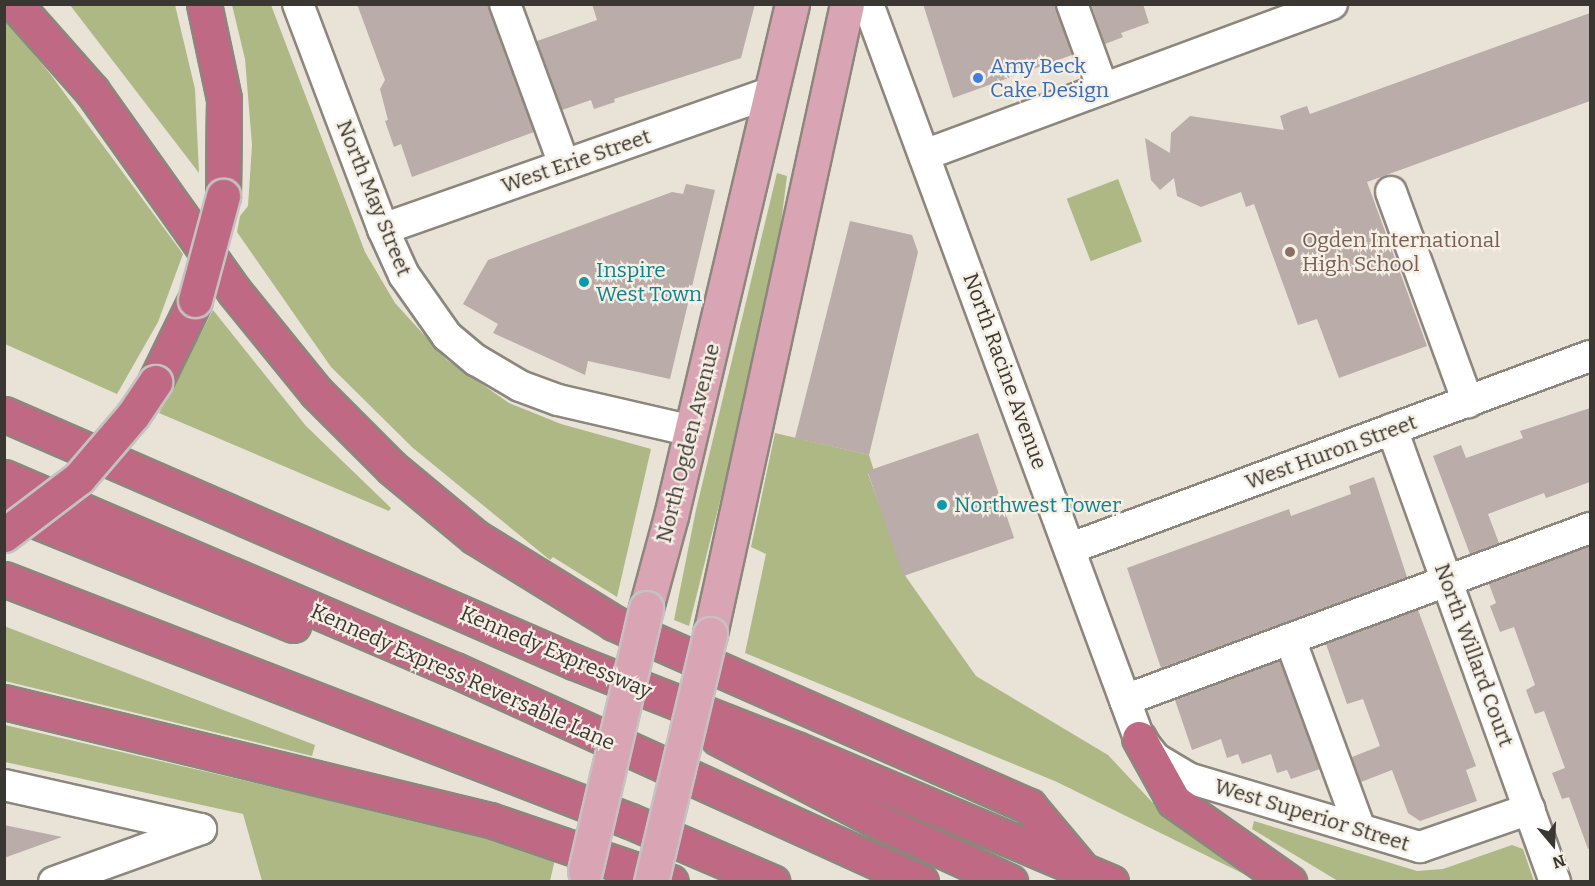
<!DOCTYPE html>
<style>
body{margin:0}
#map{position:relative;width:1595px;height:886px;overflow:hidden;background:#e9e2d7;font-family:Bitter,serif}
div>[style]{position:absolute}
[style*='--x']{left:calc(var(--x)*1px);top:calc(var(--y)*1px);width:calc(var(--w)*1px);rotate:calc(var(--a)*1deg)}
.green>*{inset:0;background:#adb885;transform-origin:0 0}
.building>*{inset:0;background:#baaca9;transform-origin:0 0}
.roads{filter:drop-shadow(2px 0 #8d867c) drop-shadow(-2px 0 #8d867c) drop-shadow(0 2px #8d867c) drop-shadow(0 -2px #8d867c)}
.minor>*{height:30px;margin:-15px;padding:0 15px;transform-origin:15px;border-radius:15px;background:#fff}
.major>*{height:33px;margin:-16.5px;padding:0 16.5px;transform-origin:16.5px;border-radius:16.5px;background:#d9a5b5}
.highway>*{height:33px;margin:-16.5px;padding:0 16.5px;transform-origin:16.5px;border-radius:16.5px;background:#bf6984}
.bridges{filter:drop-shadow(2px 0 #c4c3c2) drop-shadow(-2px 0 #c4c3c2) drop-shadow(0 2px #c4c3c2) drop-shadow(0 -2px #c4c3c2)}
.major-bridge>*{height:33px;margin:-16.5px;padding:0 16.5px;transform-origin:16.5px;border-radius:16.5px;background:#d9a5b5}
.highway-bridge>*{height:33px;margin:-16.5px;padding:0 16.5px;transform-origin:16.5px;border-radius:16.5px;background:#bf6984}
.dots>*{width:16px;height:16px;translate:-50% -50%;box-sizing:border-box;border:3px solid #f6efe4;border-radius:50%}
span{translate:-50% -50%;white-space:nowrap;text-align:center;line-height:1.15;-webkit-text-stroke:4.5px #f6efe4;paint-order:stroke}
.shop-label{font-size:21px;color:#366cbe}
.left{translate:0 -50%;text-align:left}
.street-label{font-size:21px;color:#3a3733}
.education-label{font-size:21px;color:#785e54}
.culture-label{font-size:21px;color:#0d838f}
.frame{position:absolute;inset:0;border:6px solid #3a3733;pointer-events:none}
.north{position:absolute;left:1523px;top:814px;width:60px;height:60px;-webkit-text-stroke:4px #f6efe4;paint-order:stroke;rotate:161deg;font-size:16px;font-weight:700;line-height:24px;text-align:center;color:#3a3733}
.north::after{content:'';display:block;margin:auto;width:21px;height:27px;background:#3a3733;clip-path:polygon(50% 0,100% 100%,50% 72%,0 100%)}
</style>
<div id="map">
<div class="green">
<div style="clip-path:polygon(70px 5px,175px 5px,195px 89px,199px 173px)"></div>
<div style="clip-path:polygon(232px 5px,271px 5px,365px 252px,395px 303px,447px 360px,509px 403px,561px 424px,651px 449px,617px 597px,553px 557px,550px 560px,413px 448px,331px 367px,237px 232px,240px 216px,248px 206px,252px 145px,245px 59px)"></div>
<div style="clip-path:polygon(5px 19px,51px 75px,183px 254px,158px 322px,117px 394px,5px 344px)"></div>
<div style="clip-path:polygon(777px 173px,787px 176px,773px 287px,689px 626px,674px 620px,696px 510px)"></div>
<div style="left:1118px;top:179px;width:67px;height:55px;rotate:69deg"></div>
<div style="clip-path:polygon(213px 310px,306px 426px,391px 508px,389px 511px,159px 413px)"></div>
<div style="clip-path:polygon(775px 433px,869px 455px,874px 471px,868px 474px,906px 577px,976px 676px,1108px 755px,1152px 802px,1271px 881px,1258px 881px,1057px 782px,745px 653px,766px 554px,751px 547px)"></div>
<div style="clip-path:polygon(4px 626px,315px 745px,312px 756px,5px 681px)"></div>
<div style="clip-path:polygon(5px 725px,535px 848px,556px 855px,550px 881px,262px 881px,243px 814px,5px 762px)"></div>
<div style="clip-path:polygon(1254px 821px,1417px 871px,1443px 869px,1512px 845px,1523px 849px,1534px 881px,1338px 881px,1252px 829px)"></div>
</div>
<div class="building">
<div style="clip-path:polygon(357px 4px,488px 4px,534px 132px,412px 177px,401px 144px,394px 147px,385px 121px,388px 120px,380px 89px,385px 80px)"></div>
<div style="clip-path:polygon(592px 4px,755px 4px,741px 58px,614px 99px,615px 102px,594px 109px,591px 100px,562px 110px,537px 41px,597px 20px)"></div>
<div style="clip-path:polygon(923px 4px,1055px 4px,1072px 55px,953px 98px)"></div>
<div style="clip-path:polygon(1091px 4px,1143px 4px,1149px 23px,1121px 33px,1123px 37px,1105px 44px)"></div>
<div style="clip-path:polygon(1590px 13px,1590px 101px,1367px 182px,1427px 346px,1339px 378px,1317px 319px,1298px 325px,1254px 204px,1246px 207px,1241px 192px,1201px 207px,1177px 196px,1174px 178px,1160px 190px,1151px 180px,1145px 138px,1170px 153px,1171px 133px,1190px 116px,1284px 130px,1280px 116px,1292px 111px,1307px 106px,1310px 114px)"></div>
<div style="clip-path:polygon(686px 184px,715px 190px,670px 379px,588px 361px,585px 375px,493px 333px,498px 324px,463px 304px,488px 260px,672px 192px,683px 194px)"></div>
<div style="clip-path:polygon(850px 221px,912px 235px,918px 252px,869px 455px,795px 438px)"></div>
<div style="clip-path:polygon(1590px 408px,1590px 482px,1546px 498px,1544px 493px,1488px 514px,1499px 543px,1470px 554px,1433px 456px,1461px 445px,1466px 458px,1523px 438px,1520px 431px)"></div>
<div style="left:978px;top:433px;width:111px;height:117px;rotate:71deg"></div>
<div style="clip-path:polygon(1374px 477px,1407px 577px,1161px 668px,1127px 568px,1289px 509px,1291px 516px,1351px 494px,1349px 486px)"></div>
<div style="clip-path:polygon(1590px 546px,1590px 848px,1588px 849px,1569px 797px,1562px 799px,1552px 773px,1565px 768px,1544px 711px,1535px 714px,1526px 690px,1535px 685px,1514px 627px,1500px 632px,1490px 606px,1496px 603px,1489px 584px)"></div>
<div style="clip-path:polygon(1418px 610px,1476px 766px,1466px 770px,1477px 801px,1420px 821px,1408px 813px,1392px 770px,1361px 782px,1352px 757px,1380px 746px,1363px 699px,1347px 704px,1326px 644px)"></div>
<div style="clip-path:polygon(1280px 661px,1320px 769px,1291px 779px,1287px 770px,1277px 773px,1271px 754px,1242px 764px,1238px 754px,1227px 758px,1221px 739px,1192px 750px,1175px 700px)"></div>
<div style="clip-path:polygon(4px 825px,62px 837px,4px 858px)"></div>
</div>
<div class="roads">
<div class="minor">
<div style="--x:298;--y:4;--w:241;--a:69.3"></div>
<div style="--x:383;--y:229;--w:51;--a:65.5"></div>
<div style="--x:404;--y:275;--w:75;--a:54.8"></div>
<div style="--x:447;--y:336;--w:38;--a:40"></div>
<div style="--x:476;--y:360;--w:51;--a:30.6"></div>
<div style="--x:520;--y:386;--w:40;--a:20.2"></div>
<div style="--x:558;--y:400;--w:138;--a:13"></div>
<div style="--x:505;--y:4;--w:171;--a:69.8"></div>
<div style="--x:868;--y:4;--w:782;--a:69.74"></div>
<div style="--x:1139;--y:738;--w:26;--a:51"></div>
<div style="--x:1155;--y:758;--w:39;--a:31"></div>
<div style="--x:1188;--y:778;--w:242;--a:16.6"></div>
<div style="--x:1420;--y:847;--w:116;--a:-19.1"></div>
<div style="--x:1072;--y:4;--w:90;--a:70"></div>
<div style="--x:924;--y:155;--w:435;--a:-20.3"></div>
<div style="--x:1391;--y:192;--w:224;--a:69.9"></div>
<div style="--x:383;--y:229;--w:410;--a:-19.4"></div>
<div style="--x:1392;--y:429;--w:481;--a:70.2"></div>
<div style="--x:1071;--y:548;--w:553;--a:-20.3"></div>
<div style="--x:1290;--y:639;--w:202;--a:69.8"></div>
<div style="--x:1125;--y:700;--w:496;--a:-20.3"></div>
<div style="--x:4;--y:785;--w:202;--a:12.6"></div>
<div style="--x:54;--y:882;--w:156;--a:-19.8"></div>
</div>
<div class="major">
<div style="--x:646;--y:608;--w:95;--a:-74.8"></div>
<div style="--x:671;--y:516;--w:526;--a:-76.7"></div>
<div style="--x:710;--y:634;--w:645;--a:-77.73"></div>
</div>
<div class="highway">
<div style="--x:15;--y:4;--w:116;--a:48.5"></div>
<div style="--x:92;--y:91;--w:245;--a:54.6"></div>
<div style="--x:234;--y:291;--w:130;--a:50.9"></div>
<div style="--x:316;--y:392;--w:107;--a:45"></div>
<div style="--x:392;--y:468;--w:108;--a:39.7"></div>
<div style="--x:475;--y:537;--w:163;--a:31.7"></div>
<div style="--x:614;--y:623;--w:454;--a:23.8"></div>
<div style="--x:1029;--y:806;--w:81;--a:50"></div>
<div style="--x:204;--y:4;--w:97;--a:78.1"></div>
<div style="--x:224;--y:99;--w:97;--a:90.6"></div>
<div style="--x:155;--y:382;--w:91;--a:-64"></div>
<div style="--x:4;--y:414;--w:622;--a:23.51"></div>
<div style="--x:574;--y:662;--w:238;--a:21.4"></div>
<div style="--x:796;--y:749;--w:342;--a:22.9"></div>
<div style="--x:4;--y:477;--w:491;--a:23.2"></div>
<div style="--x:455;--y:670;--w:512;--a:24.46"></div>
<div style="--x:4;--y:508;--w:312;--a:22"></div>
<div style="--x:4;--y:579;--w:671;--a:21.14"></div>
<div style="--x:630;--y:821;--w:155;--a:23.2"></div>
<div style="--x:4;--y:702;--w:500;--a:13.65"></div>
<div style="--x:490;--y:820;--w:191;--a:18.9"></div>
<div style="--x:718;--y:738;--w:185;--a:27.4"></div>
<div style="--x:882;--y:823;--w:141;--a:24.7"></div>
<div style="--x:1139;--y:738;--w:72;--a:60.9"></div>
<div style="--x:1174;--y:801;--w:141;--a:35.2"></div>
</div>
</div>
<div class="bridges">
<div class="major-bridge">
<div style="--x:585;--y:871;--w:270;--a:-76.9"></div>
<div style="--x:651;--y:882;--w:255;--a:-76.6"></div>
</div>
<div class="highway-bridge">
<div style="--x:195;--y:300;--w:108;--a:-74.9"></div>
<div style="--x:4;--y:535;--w:94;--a:-37.2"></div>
<div style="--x:79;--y:478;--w:83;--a:-49.4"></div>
<div style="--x:133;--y:415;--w:40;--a:-56"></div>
</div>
</div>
<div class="dots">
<div style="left:978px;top:78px;background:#3f7fe0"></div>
<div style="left:1290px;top:252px;background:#8d6e63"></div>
<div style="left:584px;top:282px;background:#0f9aa8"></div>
<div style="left:942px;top:505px;background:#0f9aa8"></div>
</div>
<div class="shop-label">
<span class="left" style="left:990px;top:78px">Amy Beck<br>Cake Design</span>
</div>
<div class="street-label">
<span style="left:576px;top:161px;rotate:-19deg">West Erie Street</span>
<span style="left:374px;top:198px;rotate:68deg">North May Street</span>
<span style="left:1005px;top:371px;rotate:70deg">North Racine Avenue</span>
<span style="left:688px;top:443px;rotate:-76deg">North Ogden Avenue</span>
<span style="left:1331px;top:452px;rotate:-20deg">West Huron Street</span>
<span style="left:556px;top:652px;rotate:23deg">Kennedy Expressway</span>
<span style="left:1474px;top:655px;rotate:70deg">North Willard Court</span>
<span style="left:463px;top:677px;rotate:24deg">Kennedy Express Reversable Lane</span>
<span style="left:1312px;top:815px;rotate:17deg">West Superior Street</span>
</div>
<div class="education-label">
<span class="left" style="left:1302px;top:252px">Ogden International<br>High School</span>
</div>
<div class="culture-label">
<span class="left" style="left:596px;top:282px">Inspire<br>West Town</span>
<span class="left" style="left:954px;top:505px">Northwest Tower</span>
</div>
<div class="frame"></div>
<div class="north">N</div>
</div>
